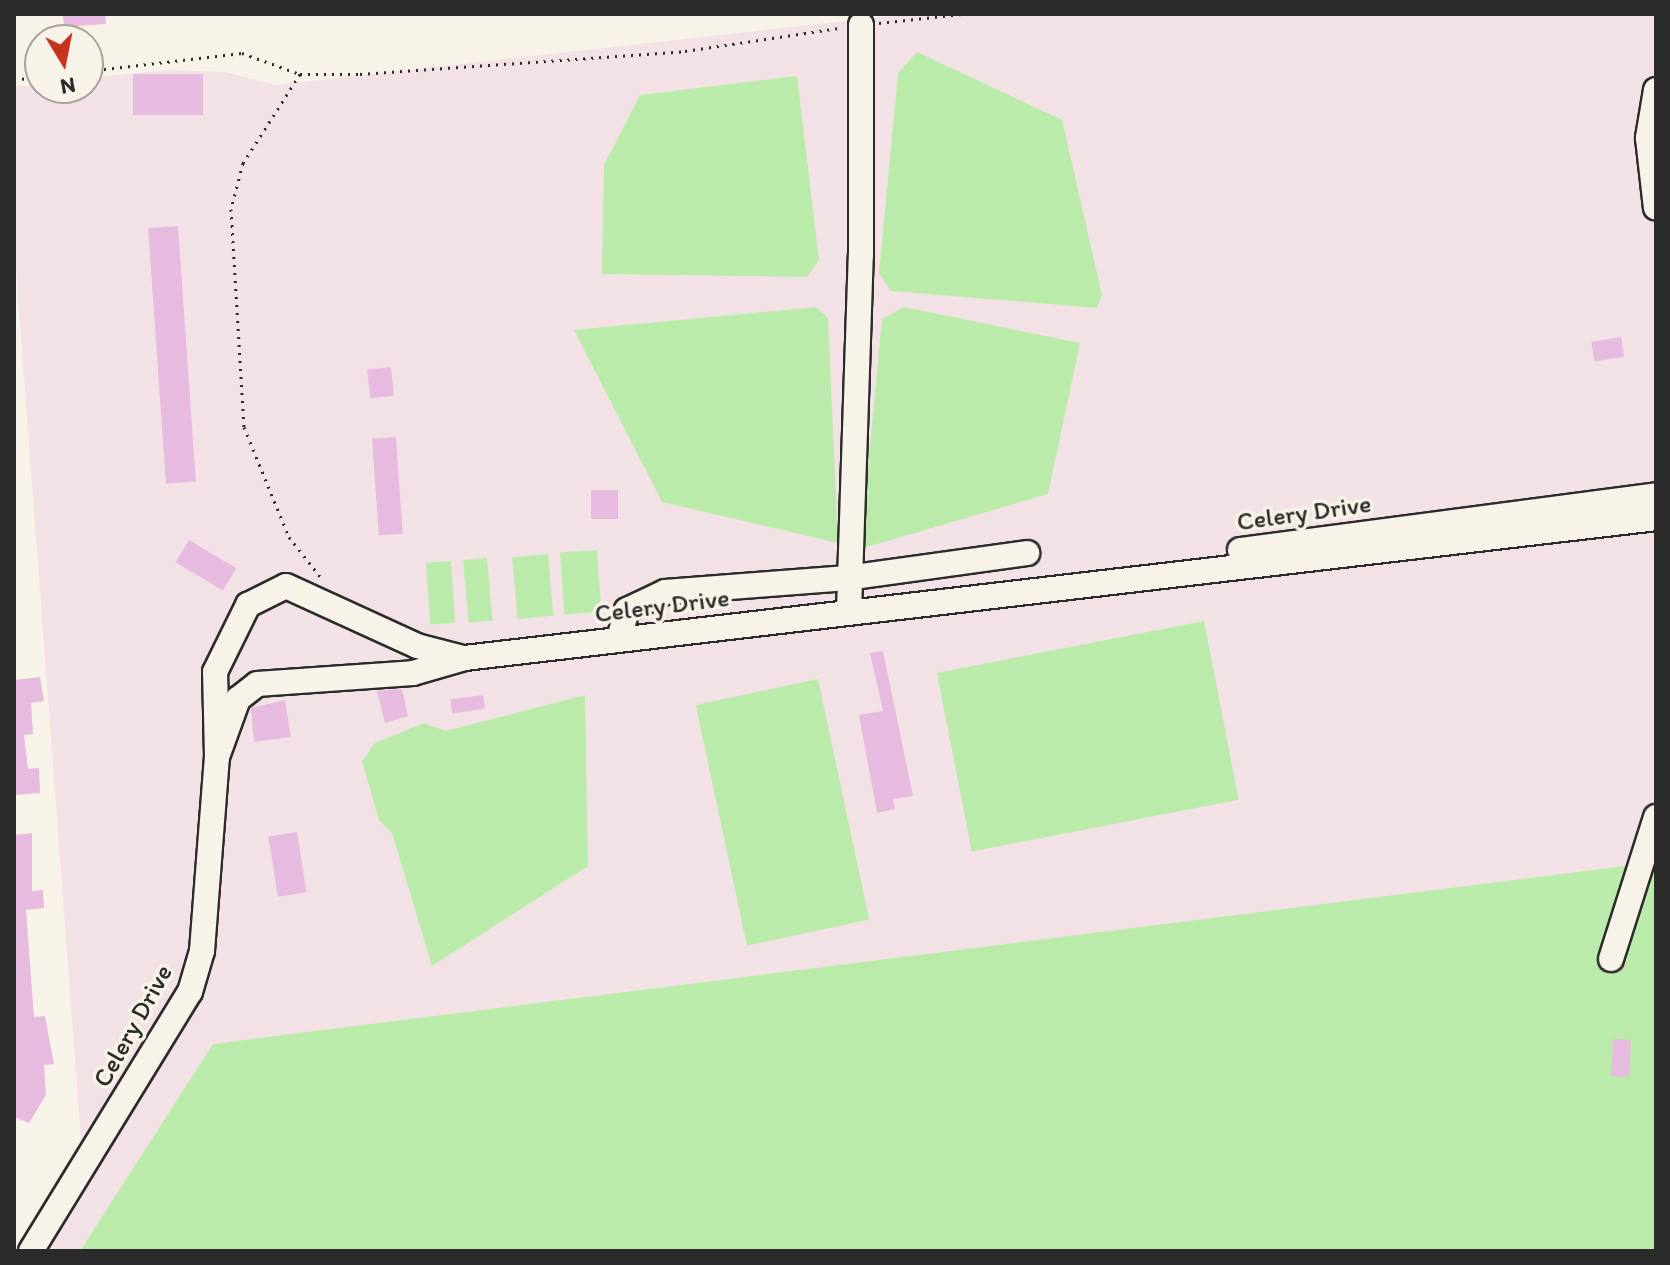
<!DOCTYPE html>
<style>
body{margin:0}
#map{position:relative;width:1670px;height:1265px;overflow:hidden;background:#f7f3e8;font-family:Itim,sans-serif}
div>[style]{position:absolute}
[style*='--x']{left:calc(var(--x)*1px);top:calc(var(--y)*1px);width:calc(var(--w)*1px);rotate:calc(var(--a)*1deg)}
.built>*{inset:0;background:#f2e2e6}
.green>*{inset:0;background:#bbebaa;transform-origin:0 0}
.building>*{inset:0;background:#e7bbe0;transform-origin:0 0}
.path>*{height:3px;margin-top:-1.5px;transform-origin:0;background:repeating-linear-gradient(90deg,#2b2b2b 0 2px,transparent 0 8px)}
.roads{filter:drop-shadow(2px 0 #2b2b2b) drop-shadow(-2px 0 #2b2b2b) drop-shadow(0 2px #2b2b2b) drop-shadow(0 -2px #2b2b2b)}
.minor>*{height:24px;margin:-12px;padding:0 12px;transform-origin:12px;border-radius:12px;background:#f7f3e8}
span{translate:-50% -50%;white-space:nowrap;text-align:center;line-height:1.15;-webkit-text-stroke:7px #f7f3e8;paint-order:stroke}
.street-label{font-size:26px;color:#2b2b2b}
.frame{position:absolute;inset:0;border:16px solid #2b2b2b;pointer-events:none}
.north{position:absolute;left:24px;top:24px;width:80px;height:80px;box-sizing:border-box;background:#f7f3e8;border:2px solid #a5a39c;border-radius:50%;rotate:170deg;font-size:22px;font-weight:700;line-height:32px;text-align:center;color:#2b2b2b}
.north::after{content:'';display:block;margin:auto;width:28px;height:36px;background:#c8321e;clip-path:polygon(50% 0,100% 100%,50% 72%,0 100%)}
</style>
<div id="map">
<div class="built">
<div style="clip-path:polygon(907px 14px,1656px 14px,1656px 1251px,14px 1251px,81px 1139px,14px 244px,14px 86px,88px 88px,88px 78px,167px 70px,226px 72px,275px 85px)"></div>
</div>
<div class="green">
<div style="clip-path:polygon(917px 52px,1062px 120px,1102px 295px,1097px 308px,891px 291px,879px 273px,898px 73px)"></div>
<div style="clip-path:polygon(797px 76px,819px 260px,807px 277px,602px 274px,604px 165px,640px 95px)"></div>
<div style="clip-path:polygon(816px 307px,828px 318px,838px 543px,662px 502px,574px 330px)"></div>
<div style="clip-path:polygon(904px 307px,1080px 343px,1048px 494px,860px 549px,882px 319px)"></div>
<div style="left:597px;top:550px;width:62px;height:37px;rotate:86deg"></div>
<div style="left:548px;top:554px;width:62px;height:36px;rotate:85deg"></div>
<div style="left:487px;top:558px;width:63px;height:24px;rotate:85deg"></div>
<div style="left:451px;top:561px;width:62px;height:25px;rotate:86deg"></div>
<div style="left:1204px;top:621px;width:182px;height:272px;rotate:79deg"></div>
<div style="left:818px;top:679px;width:246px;height:125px;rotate:78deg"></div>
<div style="clip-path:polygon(585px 695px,588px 866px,432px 966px,392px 833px,379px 820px,362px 761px,375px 743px,424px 723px,446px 731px)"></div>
<div style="clip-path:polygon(1656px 862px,1656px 1251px,80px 1251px,213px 1044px)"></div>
</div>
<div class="building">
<div style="clip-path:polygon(63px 14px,105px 14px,106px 24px,64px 27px)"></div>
<div style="left:203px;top:74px;width:41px;height:70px;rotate:90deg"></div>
<div style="left:178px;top:226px;width:256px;height:30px;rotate:86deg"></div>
<div style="left:1621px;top:337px;width:20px;height:30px;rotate:81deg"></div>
<div style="left:391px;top:367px;width:29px;height:24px;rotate:84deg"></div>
<div style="left:396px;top:437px;width:97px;height:24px;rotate:86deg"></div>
<div style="left:591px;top:490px;width:27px;height:29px"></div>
<div style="left:189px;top:540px;width:55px;height:26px;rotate:31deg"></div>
<div style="clip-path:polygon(883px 651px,913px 796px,893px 799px,895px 809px,877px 813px,859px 715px,883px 711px,870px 653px)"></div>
<div style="clip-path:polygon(40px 677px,44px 701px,31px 703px,33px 734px,24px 735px,28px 769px,39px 768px,40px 793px,14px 795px,14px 680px)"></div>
<div style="clip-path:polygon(402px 689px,408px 716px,385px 723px,377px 691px)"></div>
<div style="left:483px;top:695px;width:14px;height:33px;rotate:82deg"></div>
<div style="clip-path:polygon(285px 700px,291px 737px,254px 742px,251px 708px)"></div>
<div style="left:297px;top:832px;width:61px;height:29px;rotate:81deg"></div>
<div style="clip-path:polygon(32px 833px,32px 891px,43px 890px,44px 908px,26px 910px,34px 1017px,45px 1016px,54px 1064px,44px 1065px,46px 1095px,29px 1123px,14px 1117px,14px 835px)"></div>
<div style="left:1613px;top:1039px;width:18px;height:37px;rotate:3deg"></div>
</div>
<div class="path">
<div style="--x:879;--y:23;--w:83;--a:-6.2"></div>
<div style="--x:88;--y:71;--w:155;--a:-6.7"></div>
<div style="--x:242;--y:53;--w:62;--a:19.9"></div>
<div style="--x:300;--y:74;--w:60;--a:0"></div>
<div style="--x:360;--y:74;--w:326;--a:-4"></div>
<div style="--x:685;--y:51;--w:156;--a:-8.5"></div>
<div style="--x:300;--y:74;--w:106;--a:122.6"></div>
<div style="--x:243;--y:163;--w:48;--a:104.6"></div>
<div style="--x:231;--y:209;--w:218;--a:86.6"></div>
<div style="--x:244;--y:427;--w:119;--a:67.8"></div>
<div style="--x:289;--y:537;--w:53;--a:51.8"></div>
<div style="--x:14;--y:79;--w:26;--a:-2"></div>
</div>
<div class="roads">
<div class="minor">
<div style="--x:1656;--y:90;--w:49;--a:99.5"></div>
<div style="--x:1648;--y:138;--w:70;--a:83.5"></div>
<div style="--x:1240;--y:550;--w:420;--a:-7.5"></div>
<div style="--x:849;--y:611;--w:356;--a:-88.1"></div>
<div style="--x:861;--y:255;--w:230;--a:-90"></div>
<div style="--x:619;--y:639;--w:30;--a:-75"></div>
<div style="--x:627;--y:610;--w:42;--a:-25.3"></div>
<div style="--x:665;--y:592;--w:183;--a:-4.4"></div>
<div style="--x:847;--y:578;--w:182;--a:-7.9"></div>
<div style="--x:217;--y:757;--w:62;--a:-70.1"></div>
<div style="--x:238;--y:699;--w:24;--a:-38"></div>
<div style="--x:257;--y:684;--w:156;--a:-4"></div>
<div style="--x:413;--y:673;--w:54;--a:-16.1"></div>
<div style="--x:465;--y:658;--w:1199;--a:-6.7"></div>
<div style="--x:1611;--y:959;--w:149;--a:-72.4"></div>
<div style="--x:31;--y:1251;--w:304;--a:-58.5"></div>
<div style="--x:190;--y:992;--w:43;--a:-73.7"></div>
<div style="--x:202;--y:951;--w:195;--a:-85.6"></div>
<div style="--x:217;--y:757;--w:85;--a:-91.3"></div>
<div style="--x:215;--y:672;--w:75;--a:-63.8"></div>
<div style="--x:248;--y:605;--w:42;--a:-26.6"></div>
<div style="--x:286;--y:586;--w:144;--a:24.6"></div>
<div style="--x:417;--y:646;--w:48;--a:14.6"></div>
</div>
</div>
<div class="street-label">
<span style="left:1304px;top:513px;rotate:-8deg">Celery Drive</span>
<span style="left:662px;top:606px;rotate:-7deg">Celery Drive</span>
<span style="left:133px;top:1026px;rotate:-61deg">Celery Drive</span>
</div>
<div class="frame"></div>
<div class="north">N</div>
</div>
